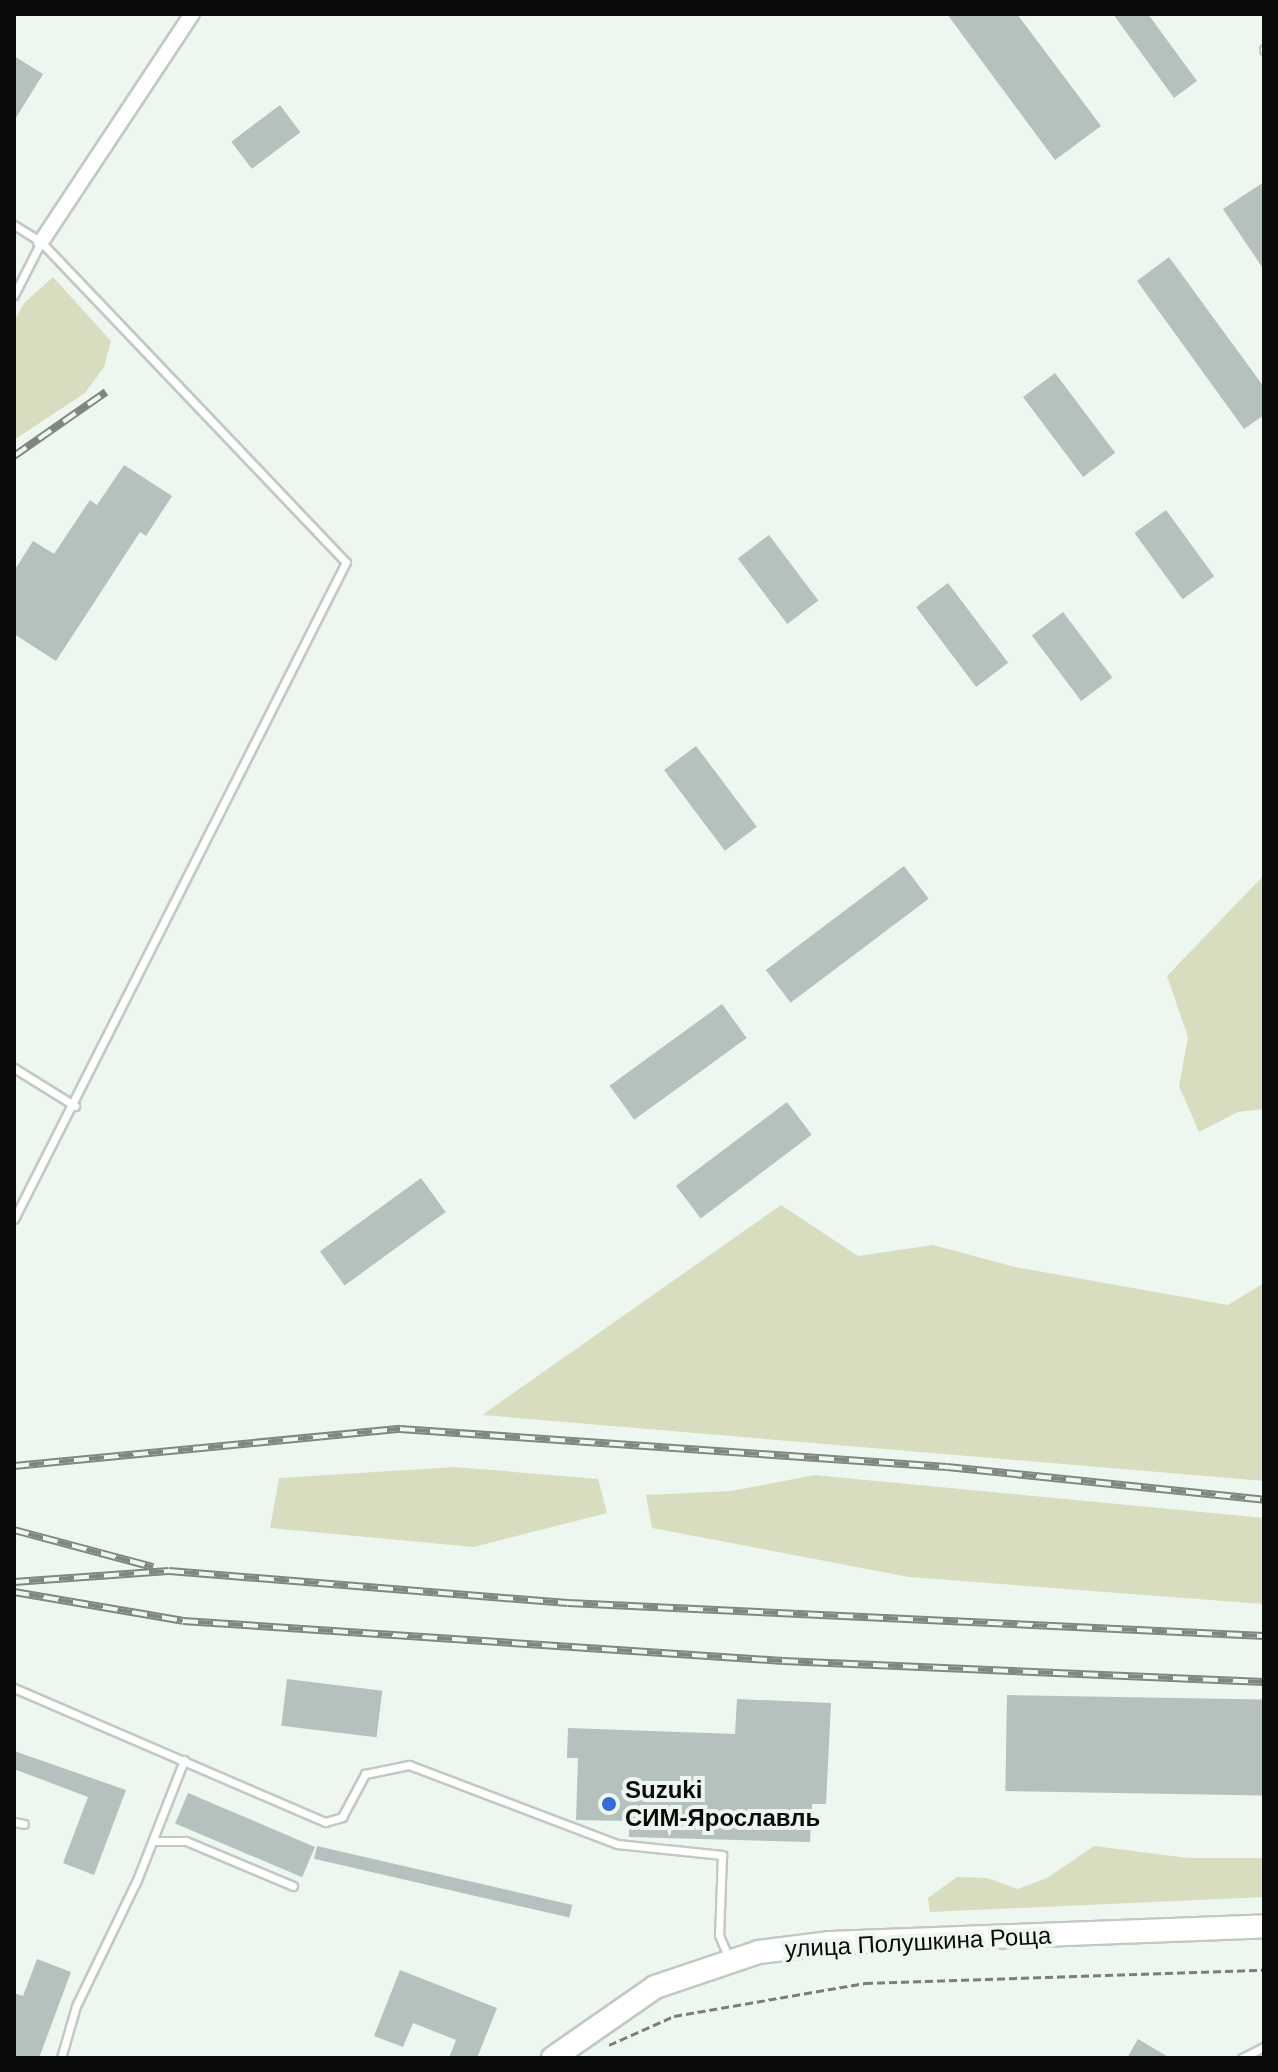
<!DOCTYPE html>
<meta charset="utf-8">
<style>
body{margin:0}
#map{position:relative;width:1278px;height:2072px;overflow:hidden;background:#edf7f0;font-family:Arial,sans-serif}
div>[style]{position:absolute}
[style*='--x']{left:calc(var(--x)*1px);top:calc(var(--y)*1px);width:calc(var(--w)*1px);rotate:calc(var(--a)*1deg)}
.green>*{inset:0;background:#d9ddbf}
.building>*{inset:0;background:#b4c1be;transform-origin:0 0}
.path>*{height:3px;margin-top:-1.5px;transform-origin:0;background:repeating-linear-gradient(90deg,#787f7a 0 8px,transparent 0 12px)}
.roads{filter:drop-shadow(2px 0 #c0cac3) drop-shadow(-2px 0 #c0cac3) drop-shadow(0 2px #c0cac3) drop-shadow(0 -2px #c0cac3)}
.service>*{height:7px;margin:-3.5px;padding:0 3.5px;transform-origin:3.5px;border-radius:3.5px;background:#fff}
.minor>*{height:14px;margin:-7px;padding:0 7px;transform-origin:7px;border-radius:7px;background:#fff}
.primary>*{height:22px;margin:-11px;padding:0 11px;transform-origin:11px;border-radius:11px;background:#fff}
.rail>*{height:8px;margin-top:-4px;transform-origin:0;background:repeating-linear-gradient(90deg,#edf7f0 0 15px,#808782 0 30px);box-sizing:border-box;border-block:2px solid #808782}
.dots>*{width:22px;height:22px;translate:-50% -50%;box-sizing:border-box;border:4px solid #edf7f0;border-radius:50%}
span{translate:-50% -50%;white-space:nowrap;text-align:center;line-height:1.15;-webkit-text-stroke:8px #edf7f0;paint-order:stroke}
.poi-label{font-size:24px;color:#090c0a;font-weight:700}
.left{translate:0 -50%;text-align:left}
.street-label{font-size:24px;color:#090c0a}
.frame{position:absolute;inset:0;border:16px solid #090c0a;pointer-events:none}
</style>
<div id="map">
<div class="green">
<div style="clip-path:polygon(53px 277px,111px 341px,104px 367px,85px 393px,14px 440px,14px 321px,24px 303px)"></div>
<div style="clip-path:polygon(1264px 875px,1264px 1109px,1238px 1112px,1199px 1132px,1179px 1086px,1188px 1037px,1167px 976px)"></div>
<div style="clip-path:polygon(781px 1205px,858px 1256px,933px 1245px,1015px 1267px,1228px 1305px,1264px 1283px,1264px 1481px,482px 1415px)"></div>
<div style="clip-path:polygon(455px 1467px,598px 1479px,607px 1513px,474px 1547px,270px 1528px,279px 1478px)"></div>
<div style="clip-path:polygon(814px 1475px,1264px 1518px,1264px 1604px,909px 1577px,652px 1528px,646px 1495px,732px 1491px)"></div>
<div style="clip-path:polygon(1094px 1846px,1188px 1858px,1264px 1858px,1264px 1897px,930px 1912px,928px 1898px,957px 1877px,987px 1878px,1018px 1889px,1047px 1878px)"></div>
</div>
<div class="building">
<div style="clip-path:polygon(947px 14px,1017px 14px,1101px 126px,1055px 160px)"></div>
<div style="clip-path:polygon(1113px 14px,1148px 14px,1197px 81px,1174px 98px)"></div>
<div style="clip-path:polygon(14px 56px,43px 74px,14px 121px)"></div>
<div style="left:280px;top:105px;width:34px;height:61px;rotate:53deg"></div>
<div style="clip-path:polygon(1264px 182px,1264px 270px,1223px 209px)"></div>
<div style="clip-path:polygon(1169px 257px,1264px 387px,1264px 415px,1244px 429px,1137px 281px)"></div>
<div style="left:1055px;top:373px;width:100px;height:40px;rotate:53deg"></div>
<div style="clip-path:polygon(124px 465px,172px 496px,146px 536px,140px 532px,56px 661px,14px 634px,14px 571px,33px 541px,54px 554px,90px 500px,97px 505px)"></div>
<div style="left:1166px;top:510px;width:82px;height:39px;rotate:54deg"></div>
<div style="left:769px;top:535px;width:82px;height:39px;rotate:53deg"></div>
<div style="left:948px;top:583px;width:100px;height:40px;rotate:53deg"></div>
<div style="left:1063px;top:612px;width:82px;height:39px;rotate:53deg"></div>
<div style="left:696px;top:746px;width:101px;height:40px;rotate:53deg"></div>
<div style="left:904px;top:866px;width:41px;height:173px;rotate:53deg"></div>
<div style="left:722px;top:1004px;width:42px;height:139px;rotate:54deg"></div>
<div style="left:787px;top:1102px;width:41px;height:139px;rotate:53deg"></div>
<div style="left:421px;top:1178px;width:42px;height:125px;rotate:54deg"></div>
<div style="left:287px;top:1679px;width:96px;height:47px;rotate:7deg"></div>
<div style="left:1007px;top:1695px;width:257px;height:96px;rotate:1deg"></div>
<div style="clip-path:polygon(737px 1699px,831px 1703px,826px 1804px,812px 1804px,810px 1842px,629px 1837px,629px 1821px,576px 1820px,578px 1758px,567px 1758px,568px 1728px,735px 1734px)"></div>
<div style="clip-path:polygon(14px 1751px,126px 1790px,94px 1875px,63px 1863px,88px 1797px,14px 1769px)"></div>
<div style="left:188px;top:1793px;width:138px;height:33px;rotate:23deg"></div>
<div style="left:317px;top:1846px;width:262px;height:13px;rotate:13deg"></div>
<div style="clip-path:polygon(37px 1959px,71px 1972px,39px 2058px,14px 2058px,14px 1993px,23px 1996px)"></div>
<div style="clip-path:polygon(400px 1970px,497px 2008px,477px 2058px,449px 2058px,456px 2040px,413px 2023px,403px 2047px,374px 2036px)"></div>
<div style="clip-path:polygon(1138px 2039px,1170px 2058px,1127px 2058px)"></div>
</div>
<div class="path">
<div style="--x:609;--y:2045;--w:71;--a:-24"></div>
<div style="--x:674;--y:2016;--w:194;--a:-9.8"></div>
<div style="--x:865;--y:1983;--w:399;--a:-1.9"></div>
</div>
<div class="roads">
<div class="service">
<div style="--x:1264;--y:50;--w:1;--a:-90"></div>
<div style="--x:14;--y:225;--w:32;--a:32"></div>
<div style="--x:41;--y:242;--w:442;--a:46.4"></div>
<div style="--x:346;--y:562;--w:736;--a:116.81"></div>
<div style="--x:14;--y:295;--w:59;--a:-63"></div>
<div style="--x:14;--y:1068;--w:72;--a:31.9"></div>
<div style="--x:14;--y:1688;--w:339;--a:23.3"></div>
<div style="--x:325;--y:1822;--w:18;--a:-16"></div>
<div style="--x:342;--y:1817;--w:49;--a:-61.9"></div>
<div style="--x:365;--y:1774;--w:45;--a:-11.6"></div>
<div style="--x:409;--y:1765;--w:222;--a:20.8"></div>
<div style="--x:617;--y:1844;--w:106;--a:6"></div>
<div style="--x:722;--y:1855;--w:80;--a:92.1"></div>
<div style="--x:719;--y:1935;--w:25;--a:67"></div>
<div style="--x:14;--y:1822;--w:10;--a:11"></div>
<div style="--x:153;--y:1841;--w:33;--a:0"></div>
<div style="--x:186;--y:1841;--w:116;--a:22.8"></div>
<div style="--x:61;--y:2058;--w:54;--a:-73.9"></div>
<div style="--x:76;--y:2006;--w:140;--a:-64.2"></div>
<div style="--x:137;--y:1880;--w:129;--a:-68.6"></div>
<div style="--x:1242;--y:2058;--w:25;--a:-27"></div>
</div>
<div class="minor">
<div style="--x:41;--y:242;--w:273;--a:-56.5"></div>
</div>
<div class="primary">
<div style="--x:553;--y:2058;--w:124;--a:-34.8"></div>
<div style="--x:655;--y:1987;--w:110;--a:-18.6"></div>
<div style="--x:759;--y:1952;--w:72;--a:-7.2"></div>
<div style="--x:830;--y:1943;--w:434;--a:-2.2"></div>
</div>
</div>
<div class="rail">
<div style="--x:14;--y:456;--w:112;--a:-34.8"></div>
<div style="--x:14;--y:1466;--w:388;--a:-5.5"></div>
<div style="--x:400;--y:1429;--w:548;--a:3.97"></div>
<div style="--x:947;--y:1467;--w:319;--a:5.9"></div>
<div style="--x:14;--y:1530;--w:144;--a:14.9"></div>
<div style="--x:14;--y:1582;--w:155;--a:-4.1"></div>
<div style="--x:169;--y:1571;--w:400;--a:4.6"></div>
<div style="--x:568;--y:1603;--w:697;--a:2.71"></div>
<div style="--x:14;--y:1592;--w:171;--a:9.7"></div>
<div style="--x:183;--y:1621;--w:601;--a:3.81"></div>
<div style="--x:783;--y:1661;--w:481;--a:2.5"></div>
</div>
<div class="dots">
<div style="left:609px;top:1804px;background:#366bda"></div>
</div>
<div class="poi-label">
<span class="left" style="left:625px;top:1804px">Suzuki<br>СИМ-Ярославль</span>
</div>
<div class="street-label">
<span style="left:918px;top:1942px;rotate:-3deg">улица Полушкина Роща</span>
</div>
<div class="frame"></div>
</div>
